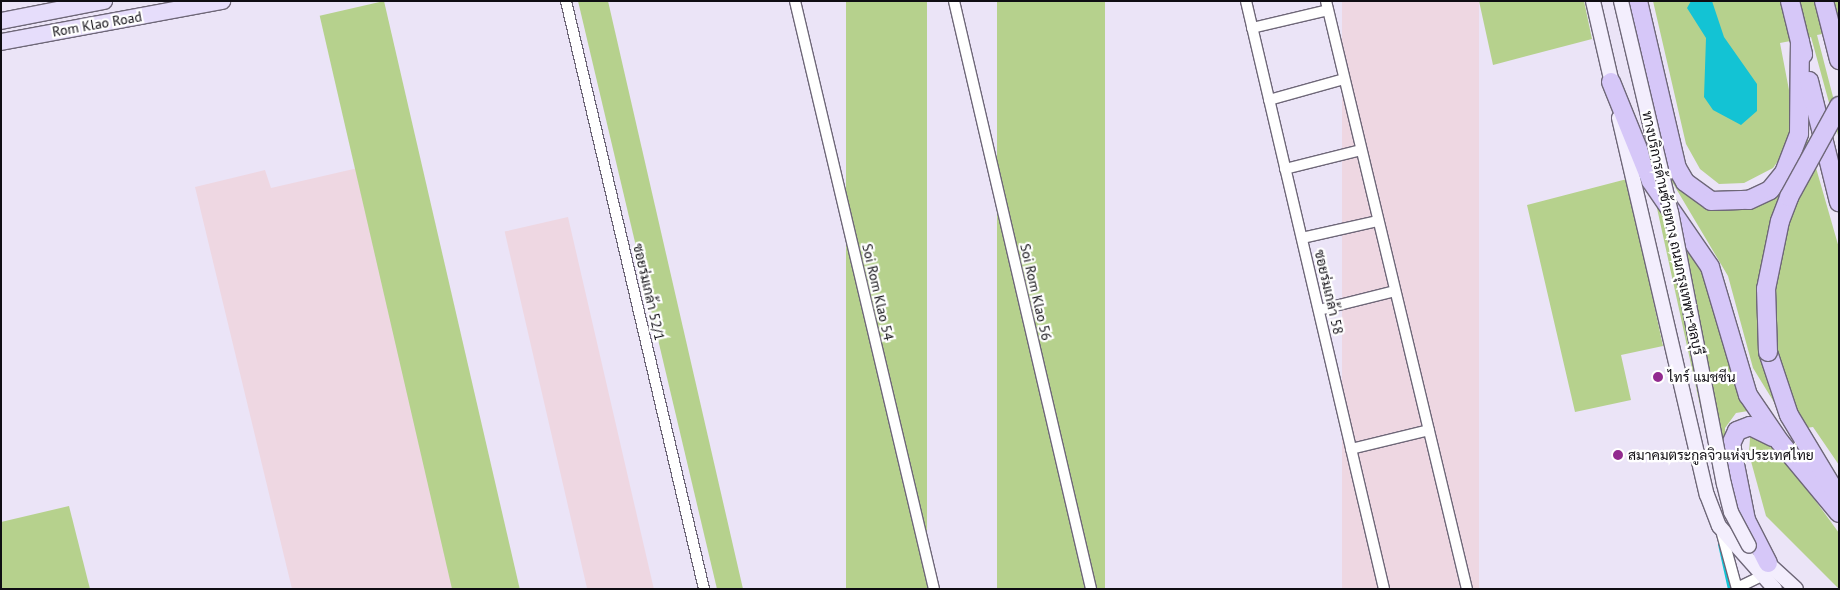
<!DOCTYPE html>
<meta charset="utf-8">
<style>
body{margin:0}
#map{position:relative;width:1840px;height:590px;overflow:hidden;background:#ebe4f7;font-family:"PT Sans",Sarabun,sans-serif}
div>[style]{position:absolute}
[style*='--x']{left:calc(var(--x)*1px);top:calc(var(--y)*1px);width:calc(var(--w)*1px);rotate:calc(var(--a)*1deg)}
.industrial>*{inset:0;background:#eed7e2;transform-origin:0 0}
.green>*{inset:0;background:#b6d18d;transform-origin:0 0}
.water>*{inset:0;background:#13c3d4}
.stream>*{height:3px;margin:-1.5px;padding:0 1.5px;transform-origin:1.5px;border-radius:1.5px;background:#13c3d4}
.roads{filter:drop-shadow(1px 0 #6e6778) drop-shadow(-1px 0 #6e6778) drop-shadow(0 1px #6e6778) drop-shadow(0 -1px #6e6778)}
.street>*{height:10px;margin:-5px;padding:0 5px;transform-origin:5px;border-radius:5px;background:#fff}
.secondary>*{height:14px;margin:-7px;padding:0 7px;transform-origin:7px;border-radius:7px;background:#f3eefd}
.primary>*{height:16px;margin:-8px;padding:0 8px;transform-origin:8px;border-radius:8px;background:#e6ddfb}
.highway>*{height:18px;margin:-9px;padding:0 9px;transform-origin:9px;border-radius:9px;background:#d6c7f8}
.bridges{filter:drop-shadow(1px 0 #6e6778) drop-shadow(-1px 0 #6e6778) drop-shadow(0 1px #6e6778) drop-shadow(0 -1px #6e6778)}
.secondary-bridge>*{height:14px;margin:-7px;padding:0 7px;transform-origin:7px;border-radius:7px;background:#f3eefd}
.highway-bridge>*{height:18px;margin:-9px;padding:0 9px;transform-origin:9px;border-radius:9px;background:#d6c7f8}
.dots>*{width:14px;height:14px;translate:-50% -50%;box-sizing:border-box;border:2px solid #fff;border-radius:50%}
span{translate:-50% -50%;white-space:nowrap;text-align:center;line-height:1.15;-webkit-text-stroke:4.5px #fff;paint-order:stroke}
.street-label{font-size:14px;color:#0f0d13}
.poi-label{font-size:14px;color:#0f0d13}
.left{translate:0 -50%;text-align:left}
.frame{position:absolute;inset:0;border:2px solid #0f0d13;pointer-events:none}
</style>
<div id="map">
<div class="industrial">
<div style="left:1342px;top:1px;width:137px;height:604px"></div>
<div style="clip-path:polygon(358px 168px,457px 589px,292px 589px,195px 187px,265px 170px,271px 188px)"></div>
<div style="left:568px;top:217px;width:382px;height:65px;rotate:77deg"></div>
</div>
<div class="green">
<div style="left:384px;top:1px;width:604px;height:66px;rotate:77deg"></div>
<div style="clip-path:polygon(578px 1px,608px 1px,743px 589px,717px 589px)"></div>
<div style="left:846px;top:1px;width:81px;height:604px"></div>
<div style="left:997px;top:1px;width:108px;height:603px"></div>
<div style="clip-path:polygon(1479px 1px,1584px 1px,1592px 39px,1493px 65px)"></div>
<div style="clip-path:polygon(1613px 1px,1633px 1px,1681px 190px,1717px 210px,1733px 210px,1762px 200px,1795px 170px,1806px 133px,1839px 248px,1839px 465px,1813px 427px,1791px 430px,1753px 368px,1728px 276px,1649px 143px)"></div>
<div style="clip-path:polygon(1653px 1px,1839px 1px,1839px 31px,1817px 35px,1839px 120px,1839px 139px,1811px 37px,1780px 43px,1789px 90px,1791px 143px,1773px 168px,1744px 183px,1719px 184px,1700px 169px,1686px 144px)"></div>
<div style="clip-path:polygon(1627px 179px,1663px 346px,1621px 355px,1631px 400px,1575px 412px,1527px 205px)"></div>
<div style="clip-path:polygon(1655px 199px,1707px 273px,1748px 411px,1736px 413px,1725px 428px,1725px 452px,1737px 517px,1716px 479px)"></div>
<div style="clip-path:polygon(1757px 433px,1775px 445px,1839px 533px,1839px 589px,1766px 516px,1749px 454px,1750px 438px)"></div>
<div style="clip-path:polygon(69px 506px,90px 589px,1px 589px,1px 522px)"></div>
</div>
<div class="water">
<div style="clip-path:polygon(1691px 1px,1712px 1px,1724px 37px,1757px 84px,1757px 111px,1741px 125px,1713px 110px,1704px 97px,1706px 38px,1687px 8px)"></div>
</div>
<div class="stream">
<div style="--x:1719;--y:544;--w:46;--a:77.5"></div>
</div>
<div class="roads">
<div class="street">
<div style="--x:566;--y:1;--w:604;--a:76.79"></div>
<div style="--x:795;--y:1;--w:604;--a:76.7"></div>
<div style="--x:954;--y:1;--w:604;--a:76.88"></div>
<div style="--x:1246;--y:1;--w:604;--a:76.79"></div>
<div style="--x:1326;--y:1;--w:605;--a:76.52"></div>
<div style="--x:1252;--y:28;--w:78;--a:-13.3"></div>
<div style="--x:1269;--y:100;--w:78;--a:-15.6"></div>
<div style="--x:1285;--y:169;--w:78;--a:-14"></div>
<div style="--x:1302;--y:238;--w:78;--a:-12.6"></div>
<div style="--x:1319;--y:310;--w:78;--a:-14"></div>
<div style="--x:1351;--y:449;--w:80;--a:-13.7"></div>
<div style="--x:1722;--y:534;--w:57;--a:74.7"></div>
<div style="--x:1737;--y:588;--w:28;--a:-26"></div>
</div>
<div class="secondary">
<div style="--x:1593;--y:1;--w:93;--a:77"></div>
<div style="--x:1619;--y:118;--w:387;--a:76.9"></div>
<div style="--x:1707;--y:495;--w:33;--a:69"></div>
<div style="--x:1719;--y:526;--w:84;--a:48.4"></div>
<div style="--x:1761;--y:557;--w:47;--a:42.4"></div>
</div>
<div class="primary">
<div style="--x:1;--y:21;--w:105;--a:-11"></div>
<div style="--x:1;--y:42;--w:225;--a:-10.5"></div>
</div>
<div class="highway">
<div style="--x:1638;--y:1;--w:171;--a:76.9"></div>
<div style="--x:1677;--y:168;--w:16;--a:60"></div>
<div style="--x:1685;--y:182;--w:32;--a:36"></div>
<div style="--x:1711;--y:201;--w:38;--a:-2"></div>
<div style="--x:1749;--y:200;--w:23;--a:-25"></div>
<div style="--x:1770;--y:190;--w:22;--a:-51"></div>
<div style="--x:1784;--y:173;--w:42;--a:-69"></div>
<div style="--x:1799;--y:134;--w:92;--a:-89.4"></div>
<div style="--x:1790;--y:1;--w:55;--a:76.2"></div>
<div style="--x:1824;--y:1;--w:61;--a:75.7"></div>
<div style="--x:1809;--y:81;--w:125;--a:76.1"></div>
<div style="--x:1611;--y:82;--w:107;--a:68"></div>
<div style="--x:1651;--y:181;--w:104;--a:55.5"></div>
<div style="--x:1710;--y:267;--w:134;--a:73.5"></div>
<div style="--x:1748;--y:395;--w:57;--a:55.8"></div>
<div style="--x:1780;--y:442;--w:92;--a:50.3"></div>
<div style="--x:1768;--y:352;--w:66;--a:71.6"></div>
<div style="--x:1789;--y:415;--w:97;--a:58.9"></div>
<div style="--x:1768;--y:563;--w:48;--a:-117.1"></div>
<div style="--x:1746;--y:520;--w:77;--a:-101.2"></div>
<div style="--x:1731;--y:444;--w:14;--a:-65"></div>
<div style="--x:1737;--y:431;--w:14;--a:-21"></div>
<div style="--x:1750;--y:426;--w:25;--a:26"></div>
</div>
</div>
<div class="bridges">
<div class="secondary-bridge">
<div style="--x:1621;--y:1;--w:217;--a:76.7"></div>
<div style="--x:1671;--y:212;--w:277;--a:79"></div>
<div style="--x:1724;--y:484;--w:29;--a:76"></div>
<div style="--x:1731;--y:512;--w:38;--a:62"></div>
</div>
<div class="highway-bridge">
<div style="--x:1768;--y:352;--w:63;--a:-91.8"></div>
<div style="--x:1766;--y:289;--w:69;--a:-78.4"></div>
<div style="--x:1780;--y:221;--w:26;--a:-69"></div>
<div style="--x:1789;--y:197;--w:104;--a:-61.2"></div>
</div>
</div>
<div class="dots">
<div style="left:1658px;top:377px;background:#922a8f"></div>
<div style="left:1618px;top:455px;background:#922a8f"></div>
</div>
<div class="street-label">
<span style="left:97px;top:24px;rotate:-10deg">Rom Klao Road</span>
<span style="left:1673px;top:233px;rotate:78deg">ทางบริการด้านซ้ายทาง ถนนกรุงเทพฯ-ชลบุรี</span>
<span style="left:649px;top:292px;rotate:77deg">ซอยร่มเกล้า 52/1</span>
<span style="left:878px;top:292px;rotate:77deg">Soi Rom Klao 54</span>
<span style="left:1036px;top:292px;rotate:77deg">Soi Rom Klao 56</span>
<span style="left:1329px;top:292px;rotate:77deg">ซอยร่มเกล้า 58</span>
</div>
<div class="poi-label">
<span class="left" style="left:1668px;top:377px">ไทร์ แมชชีน</span>
<span class="left" style="left:1628px;top:455px">สมาคมตระกูลจิวแห่งประเทศไทย</span>
</div>
<div class="frame"></div>
</div>
